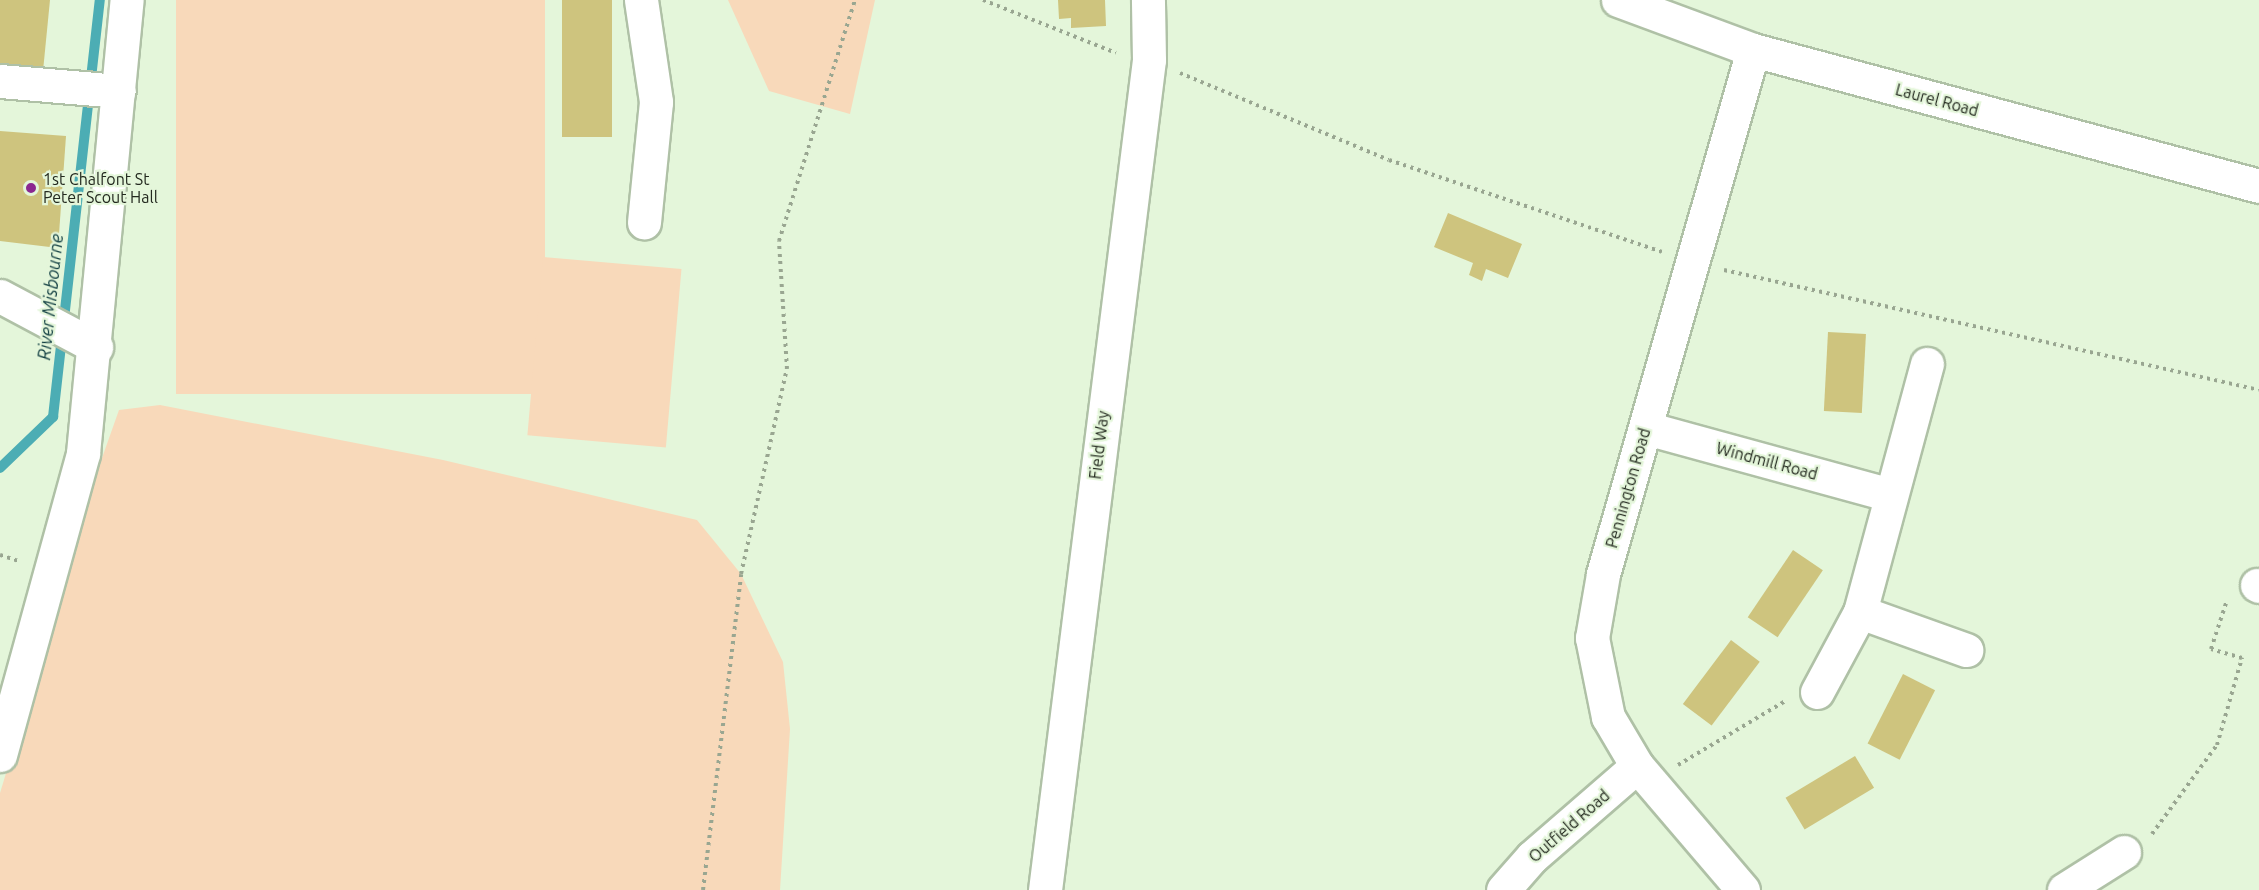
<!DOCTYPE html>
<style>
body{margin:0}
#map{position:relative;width:2259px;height:890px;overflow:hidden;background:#e4f6da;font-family:Ubuntu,sans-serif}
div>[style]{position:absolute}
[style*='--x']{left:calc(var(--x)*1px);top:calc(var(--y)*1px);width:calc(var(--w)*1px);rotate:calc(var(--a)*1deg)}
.green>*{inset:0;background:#f8d9ba;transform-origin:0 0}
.stream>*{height:10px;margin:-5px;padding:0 5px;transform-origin:5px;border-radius:5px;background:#4cadb4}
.building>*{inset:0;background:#cec47e;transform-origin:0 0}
.path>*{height:4px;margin-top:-2px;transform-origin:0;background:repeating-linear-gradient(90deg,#99a691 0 3px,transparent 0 7.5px)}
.roads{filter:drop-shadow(2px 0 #afc1a6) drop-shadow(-2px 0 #afc1a6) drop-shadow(0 2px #afc1a6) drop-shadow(0 -2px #afc1a6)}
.minor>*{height:33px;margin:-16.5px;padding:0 16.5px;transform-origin:16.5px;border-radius:16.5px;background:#fff}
.dots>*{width:16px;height:16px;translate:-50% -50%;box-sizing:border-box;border:3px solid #e4f6da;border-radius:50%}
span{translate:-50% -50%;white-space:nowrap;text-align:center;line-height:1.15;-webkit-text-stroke:4.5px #e4f6da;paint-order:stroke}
.street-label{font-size:16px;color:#23291f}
.poi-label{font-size:16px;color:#23291f}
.left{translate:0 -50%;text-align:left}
.water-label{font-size:18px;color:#123f42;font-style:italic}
</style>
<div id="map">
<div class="green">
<div style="left:176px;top:0;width:369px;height:394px"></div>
<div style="clip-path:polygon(728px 0,875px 0,850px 114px,769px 91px)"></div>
<div style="left:543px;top:257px;width:139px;height:179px;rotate:5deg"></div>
<div style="clip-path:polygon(160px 405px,443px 460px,697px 520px,741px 574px,783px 662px,790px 729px,780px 890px,0 890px,0 793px,102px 458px,119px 410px)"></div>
</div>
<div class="stream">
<div style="--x:0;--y:468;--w:74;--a:-43.9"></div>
<div style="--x:53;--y:417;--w:420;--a:-83.6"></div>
</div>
<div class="building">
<div style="clip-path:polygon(0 0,50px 0,43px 71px,0 67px)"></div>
<div style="left:562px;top:0;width:50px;height:137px"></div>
<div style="clip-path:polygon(1058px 0,1105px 0,1106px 26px,1071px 28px,1071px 18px,1059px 19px)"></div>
<div style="clip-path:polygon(0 131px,66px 136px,58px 248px,0 241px)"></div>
<div style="clip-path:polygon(1448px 213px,1522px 244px,1508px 278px,1486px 269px,1482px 281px,1469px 275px,1473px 263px,1434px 247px)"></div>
<div style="left:1828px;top:332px;width:38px;height:79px;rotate:3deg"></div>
<div style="left:1793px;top:550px;width:36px;height:81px;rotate:34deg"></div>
<div style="left:1731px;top:640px;width:36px;height:80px;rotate:37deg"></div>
<div style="left:1903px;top:674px;width:36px;height:78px;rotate:27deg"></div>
<div style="left:1855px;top:756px;width:37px;height:81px;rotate:59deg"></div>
</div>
<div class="path">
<div style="--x:983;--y:0;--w:143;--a:21.7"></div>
<div style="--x:1180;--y:73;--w:226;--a:22.6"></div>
<div style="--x:1389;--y:160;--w:288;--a:18.6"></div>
<div style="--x:1724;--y:270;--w:548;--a:12.64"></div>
<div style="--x:0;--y:555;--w:19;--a:18"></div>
<div style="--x:1678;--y:765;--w:127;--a:-30.8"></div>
<div style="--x:2152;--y:834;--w:110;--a:-53.9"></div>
<div style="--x:2217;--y:745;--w:91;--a:-74"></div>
<div style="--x:2242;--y:658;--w:32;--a:-164"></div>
<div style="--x:2211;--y:649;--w:52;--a:-71.9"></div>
<div style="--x:703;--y:890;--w:318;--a:-83.1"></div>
<div style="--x:741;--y:574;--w:210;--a:-77.4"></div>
<div style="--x:787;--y:369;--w:128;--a:-93.6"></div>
<div style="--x:779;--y:241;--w:253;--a:-72.5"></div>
</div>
<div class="roads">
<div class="minor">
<div style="--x:641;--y:0;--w:103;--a:81.6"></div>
<div style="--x:656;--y:102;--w:121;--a:95.7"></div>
<div style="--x:1618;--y:0;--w:144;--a:20.3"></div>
<div style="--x:1753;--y:50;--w:524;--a:15.04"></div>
<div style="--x:0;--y:81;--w:119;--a:4.8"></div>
<div style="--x:0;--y:296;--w:109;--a:28"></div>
<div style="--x:1646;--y:428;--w:251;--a:15.3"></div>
<div style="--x:2257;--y:585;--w:2;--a:27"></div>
<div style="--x:1860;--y:612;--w:113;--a:19.7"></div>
<div style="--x:1817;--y:692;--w:91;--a:-61.7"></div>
<div style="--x:1860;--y:612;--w:257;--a:-74.9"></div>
<div style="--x:0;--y:755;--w:313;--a:-74.6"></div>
<div style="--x:83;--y:453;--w:455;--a:-84.5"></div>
<div style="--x:1045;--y:890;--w:836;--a:-82.86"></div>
<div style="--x:1149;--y:60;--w:60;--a:-91"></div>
<div style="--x:1503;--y:890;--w:44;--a:-48.7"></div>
<div style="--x:1532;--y:857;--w:139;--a:-40.9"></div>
<div style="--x:1743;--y:890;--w:163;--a:-130.5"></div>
<div style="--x:1637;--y:766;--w:57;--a:-120.6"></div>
<div style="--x:1608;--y:717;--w:81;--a:-101.4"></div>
<div style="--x:1592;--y:638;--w:65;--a:-80.2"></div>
<div style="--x:1603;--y:574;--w:545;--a:-74.03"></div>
<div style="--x:2064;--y:890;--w:71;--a:-32.3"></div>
</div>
</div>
<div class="dots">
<div style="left:31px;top:188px;background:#8b2890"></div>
</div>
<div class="street-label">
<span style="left:1937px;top:100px;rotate:15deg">Laurel Road</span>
<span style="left:1099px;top:445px;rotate:-83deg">Field Way</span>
<span style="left:1767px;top:461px;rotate:15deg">Windmill Road</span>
<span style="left:1628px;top:488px;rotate:-74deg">Pennington Road</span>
<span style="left:1569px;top:826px;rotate:-41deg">Outfield Road</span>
</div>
<div class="poi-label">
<span class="left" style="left:43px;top:188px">1st Chalfont St<br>Peter Scout Hall</span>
</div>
<div class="water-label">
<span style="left:50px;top:297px;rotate:-84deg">River Misbourne</span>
</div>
</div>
